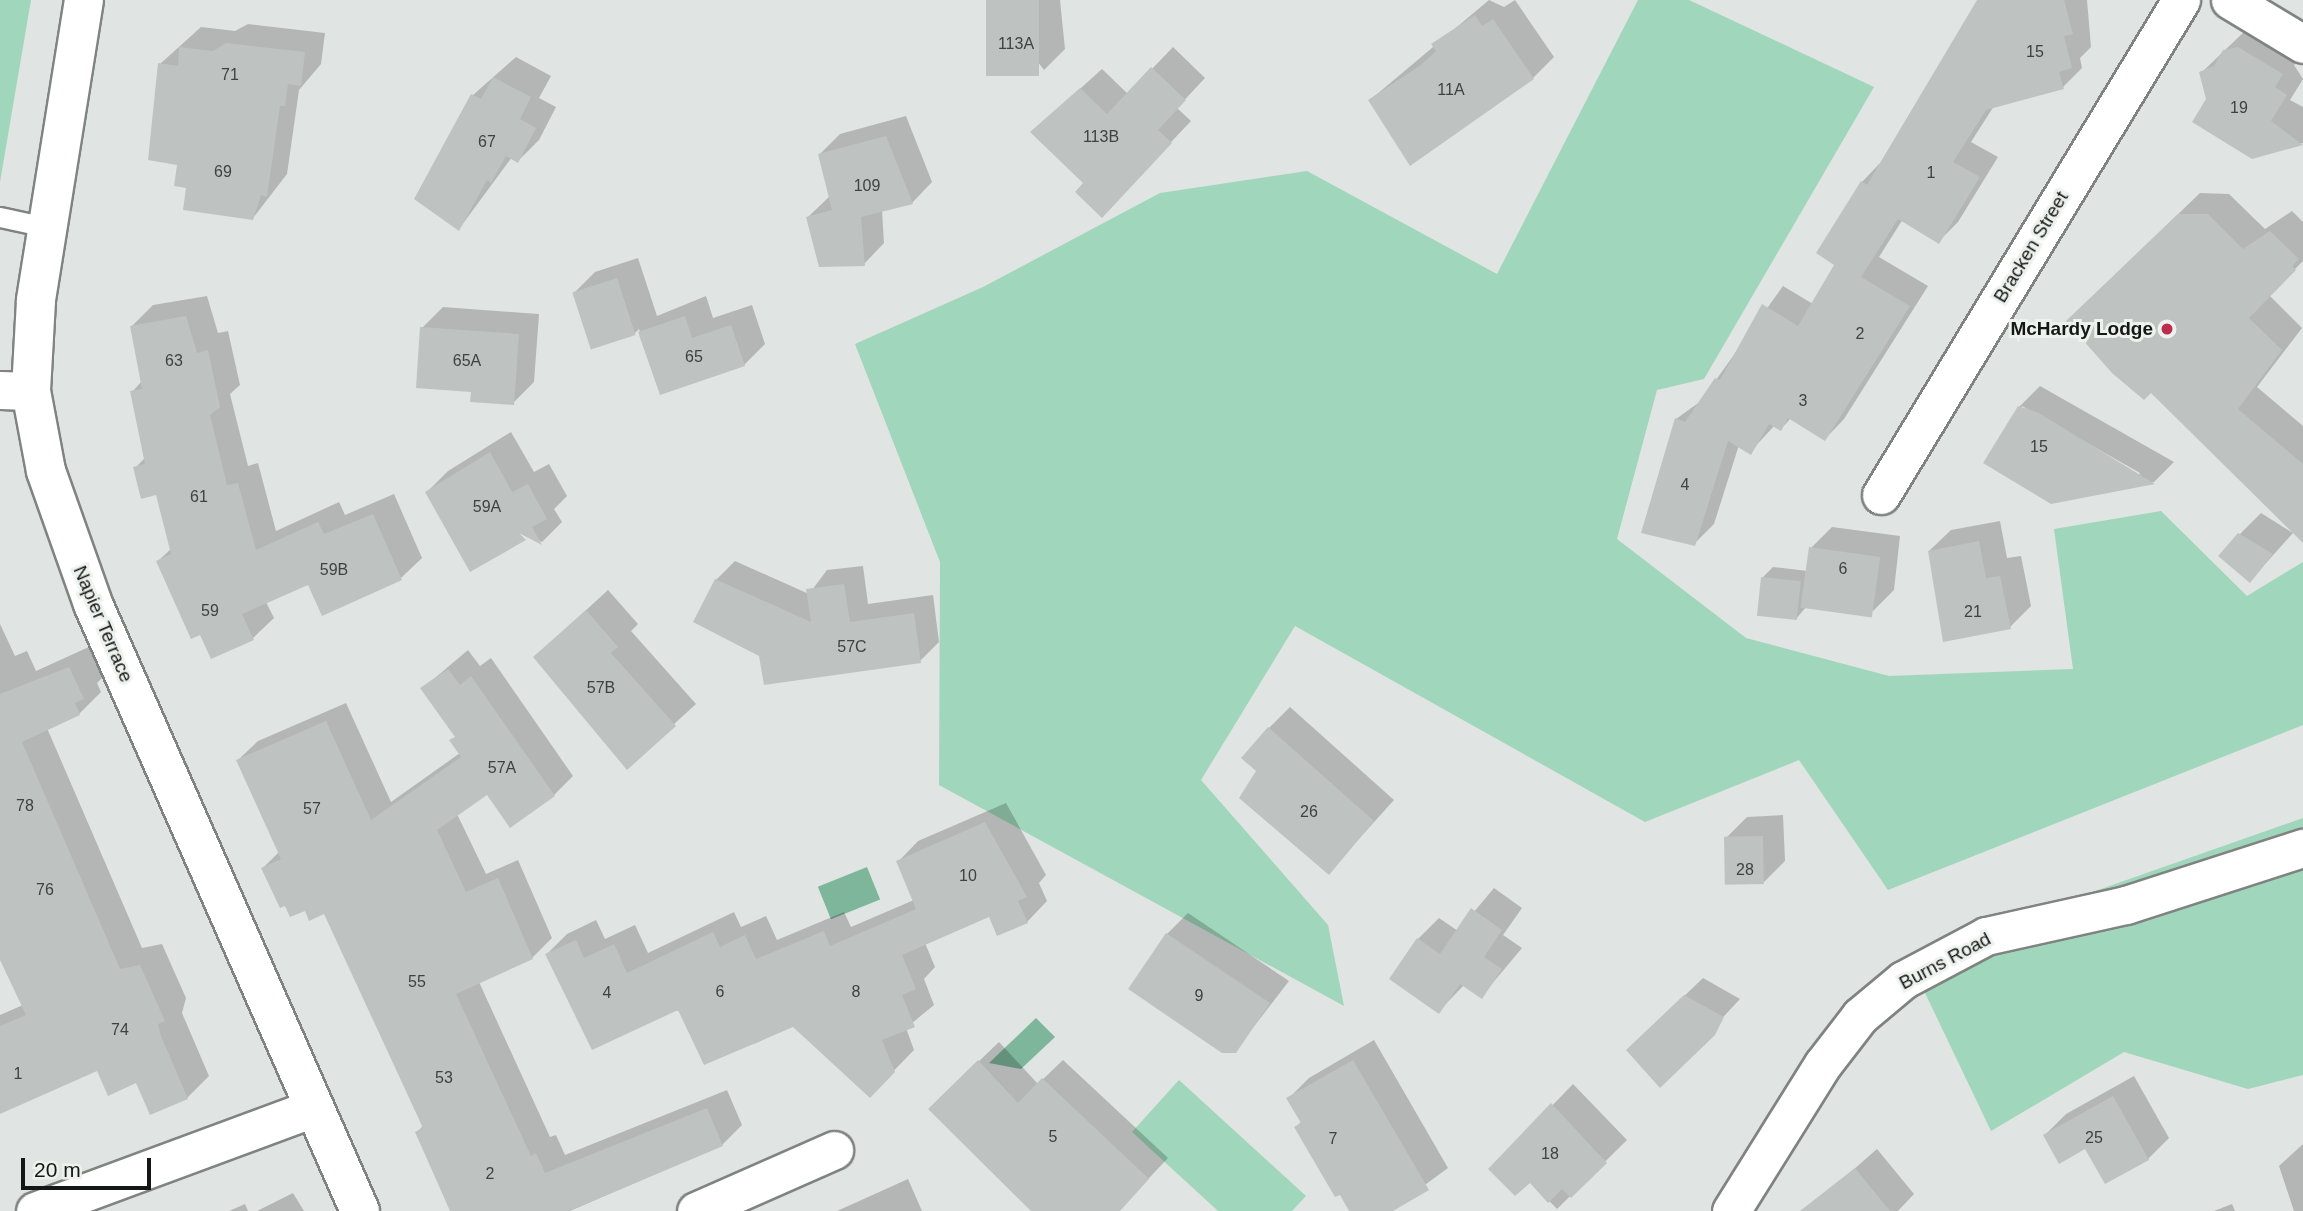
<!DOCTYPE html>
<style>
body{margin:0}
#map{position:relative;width:2303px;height:1211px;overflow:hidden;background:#e0e4e2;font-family:Arial,sans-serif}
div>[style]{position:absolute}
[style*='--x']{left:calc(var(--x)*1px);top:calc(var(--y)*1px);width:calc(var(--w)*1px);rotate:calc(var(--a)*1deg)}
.green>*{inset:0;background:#a0d6bb}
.water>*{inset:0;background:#7eb69b;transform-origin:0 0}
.shadow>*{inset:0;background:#0003}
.building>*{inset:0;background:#bec3c1;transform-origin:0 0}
.roads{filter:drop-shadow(2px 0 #7f8481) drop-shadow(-2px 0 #7f8481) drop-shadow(0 2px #7f8481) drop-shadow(0 -2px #7f8481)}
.service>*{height:19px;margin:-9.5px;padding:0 9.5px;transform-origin:9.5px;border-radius:9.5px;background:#fff}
.minor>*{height:37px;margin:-18.5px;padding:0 18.5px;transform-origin:18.5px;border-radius:18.5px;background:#fff}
.tertiary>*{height:38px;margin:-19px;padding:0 19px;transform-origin:19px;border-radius:19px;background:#fff}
.dots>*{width:19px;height:19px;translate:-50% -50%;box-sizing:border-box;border:4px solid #edf2ef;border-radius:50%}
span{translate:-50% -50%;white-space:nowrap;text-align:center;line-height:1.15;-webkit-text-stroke:6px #edf2ef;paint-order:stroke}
.number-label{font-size:16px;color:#3f4241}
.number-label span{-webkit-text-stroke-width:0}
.street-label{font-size:19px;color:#151716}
.poi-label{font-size:19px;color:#151716;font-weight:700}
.right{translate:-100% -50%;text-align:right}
.scale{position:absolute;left:21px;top:1158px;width:130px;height:32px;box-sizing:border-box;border:4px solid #151716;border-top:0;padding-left:9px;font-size:21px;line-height:24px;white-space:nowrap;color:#151716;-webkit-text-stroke:5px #edf2ef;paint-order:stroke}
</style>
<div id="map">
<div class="green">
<div style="clip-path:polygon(0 0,31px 0,0 182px)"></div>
<div style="clip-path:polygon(1638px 0,1689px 0,1874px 87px,1704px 379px,1657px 390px,1617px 539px,1746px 638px,1889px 676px,2073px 669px,2054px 529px,2161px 511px,2247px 596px,2303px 562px,2303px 725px,1888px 890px,1799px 760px,1645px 822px,1295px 626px,1201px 780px,1328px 925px,1344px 1006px,939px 785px,940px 562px,855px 344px,983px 287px,1160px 193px,1307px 171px,1497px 274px)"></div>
<div style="clip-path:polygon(2303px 818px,2303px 1075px,2248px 1089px,2124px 1052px,1991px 1131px,1916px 974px,2027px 915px)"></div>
<div style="clip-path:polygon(1179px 1080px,1306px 1196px,1292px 1211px,1218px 1211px,1132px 1132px)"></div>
</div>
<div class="water">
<div style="left:867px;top:867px;width:35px;height:53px;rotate:68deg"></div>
<div style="clip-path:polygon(1036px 1018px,1055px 1037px,1021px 1069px,989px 1063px)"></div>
</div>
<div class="shadow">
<div style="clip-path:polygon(990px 0,1060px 0,1065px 49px,1044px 70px)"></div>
<div style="clip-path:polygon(1489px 0,1504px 7px,1515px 0,1554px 57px,1533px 78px,1370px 100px)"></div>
<div style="clip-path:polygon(1978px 0,2087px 0,2091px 47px,2080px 58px,2082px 68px,2063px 87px,1994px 106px,1971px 142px,1998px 157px,1958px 222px,1939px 241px,1903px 219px,1879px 257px,1928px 286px,1844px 419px,1825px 439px,1791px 418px,1781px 429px,1775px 425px,1750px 452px,1739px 445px,1714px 524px,1694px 544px,1676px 419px,1701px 401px,1783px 286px,1813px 304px,1837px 264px,1862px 182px,1881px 162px)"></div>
<div style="clip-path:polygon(248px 24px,325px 33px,321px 64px,299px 90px,287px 174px,253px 218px,188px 186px,160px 64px,201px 27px,235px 31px)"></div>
<div style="clip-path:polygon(2246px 30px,2302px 53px,2294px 65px,2303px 79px,2290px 100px,2303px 107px,2303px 143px,2252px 157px,2208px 99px,2201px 73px)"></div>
<div style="clip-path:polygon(1173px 47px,1205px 78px,1177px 108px,1191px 121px,1122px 194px,1085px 183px,1032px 132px,1102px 69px,1128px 94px)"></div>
<div style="clip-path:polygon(516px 57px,551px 76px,539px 98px,556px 107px,539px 140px,518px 161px,512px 157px,459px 229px,473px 95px)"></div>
<div style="clip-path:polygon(906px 116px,932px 182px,912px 203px,882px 210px,884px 243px,864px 264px,808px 217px,830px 196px,820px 154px,840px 134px)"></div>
<div style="clip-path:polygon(2200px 193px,2229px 194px,2265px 229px,2292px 211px,2303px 222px,2303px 261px,2269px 295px,2302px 328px,2257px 387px,2303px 426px,2303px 530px,2089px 300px)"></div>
<div style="clip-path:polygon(638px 258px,657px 316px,706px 296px,713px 318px,752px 305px,765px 344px,744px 365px,661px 393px,639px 329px,635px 333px,574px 293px,595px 272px)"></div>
<div style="clip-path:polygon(207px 296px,218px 333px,228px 331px,240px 385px,230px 394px,248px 466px,258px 463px,276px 531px,339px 502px,345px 515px,394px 494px,422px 558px,401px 578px,323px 614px,309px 583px,266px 602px,274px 618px,253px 638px,201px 633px,158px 561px,172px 548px,157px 493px,135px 468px,146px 457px,132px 392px,142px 381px,132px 326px,153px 305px)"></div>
<div style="clip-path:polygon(443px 307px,539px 314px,534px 382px,513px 403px,473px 390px,422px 328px)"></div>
<div style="clip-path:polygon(evenodd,2040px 386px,2174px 462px,2154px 482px,2051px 502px,2019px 407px,2040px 386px,2022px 406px,2140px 473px,2139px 476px,2022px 410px,2022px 406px)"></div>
<div style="clip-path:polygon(511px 432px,534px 472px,549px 464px,567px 496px,554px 509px,562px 522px,542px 542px,427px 492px,448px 471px)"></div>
<div style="clip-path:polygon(2261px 513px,2293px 533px,2250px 581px,2240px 534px)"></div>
<div style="clip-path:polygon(2000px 521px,2007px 558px,2021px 556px,2031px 606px,2010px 627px,1929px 551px,1951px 530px)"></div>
<div style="clip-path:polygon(1832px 527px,1900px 536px,1894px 590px,1873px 611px,1806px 607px,1796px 619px,1763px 577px,1773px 567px,1808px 571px,1811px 548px)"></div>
<div style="clip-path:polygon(735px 561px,809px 594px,827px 570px,863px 566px,868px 604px,933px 595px,939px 642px,920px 661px,761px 655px,716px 580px)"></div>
<div style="clip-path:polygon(608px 590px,638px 624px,631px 631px,696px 704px,627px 767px,535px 657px)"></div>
<div style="clip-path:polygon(0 624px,15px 656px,27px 651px,36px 671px,91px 646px,104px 676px,97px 683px,101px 692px,79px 714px,47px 728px,142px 948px,162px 944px,186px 998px,182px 1013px,209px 1076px,187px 1098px,98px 1069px,0 1107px,0 1015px,23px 1005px,0 956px)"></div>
<div style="clip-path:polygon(468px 650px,480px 666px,491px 658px,573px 776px,554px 795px,487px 792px,457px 814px,486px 874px,518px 860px,552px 938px,532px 958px,479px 982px,550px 1137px,556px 1135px,565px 1155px,727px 1090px,742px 1125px,722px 1145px,570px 1211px,461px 1211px,417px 1132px,424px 1125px,324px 912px,286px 903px,263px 868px,279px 852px,238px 760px,258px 741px,346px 703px,391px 802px,460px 753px,456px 736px,423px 688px)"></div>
<div style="clip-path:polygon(1290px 707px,1394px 800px,1329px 872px,1258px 770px,1269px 728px)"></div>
<div style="clip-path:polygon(1006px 803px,1046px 875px,1039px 883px,1047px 901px,1027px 922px,990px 915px,925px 943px,935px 967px,924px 979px,934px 1005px,906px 1028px,914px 1050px,870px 1095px,794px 1025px,754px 1044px,547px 954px,567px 934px,596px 920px,605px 939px,635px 925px,648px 953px,734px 912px,741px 927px,766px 916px,777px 940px,844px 912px,851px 927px,914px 900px,898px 862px,918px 841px)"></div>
<div style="clip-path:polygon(1783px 815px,1785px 861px,1764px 882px,1726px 838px,1747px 817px)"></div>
<div style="clip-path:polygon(1494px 888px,1522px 908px,1503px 935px,1522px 948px,1481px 997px,1464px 985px,1439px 1011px,1418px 939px,1439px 918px,1458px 931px)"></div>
<div style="clip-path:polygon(1188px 913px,1289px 981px,1235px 1051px,1167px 934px)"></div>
<div style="clip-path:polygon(1703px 978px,1740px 999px,1660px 1085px,1646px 1033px)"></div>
<div style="clip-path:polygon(1374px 1040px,1448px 1168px,1389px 1211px,1351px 1211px,1296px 1127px,1302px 1121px,1288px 1099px,1309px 1078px)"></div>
<div style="clip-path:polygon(999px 1042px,1038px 1084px,1063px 1060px,1168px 1158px,1118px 1211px,1034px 1211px,950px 1089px)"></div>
<div style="clip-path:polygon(2134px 1076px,2169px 1138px,2148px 1159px,2045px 1135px,2066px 1114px)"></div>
<div style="clip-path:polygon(1573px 1084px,1627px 1140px,1557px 1209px,1530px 1181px,1491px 1169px)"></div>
<div style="clip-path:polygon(2303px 1144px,2303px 1211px,2294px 1211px,2279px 1166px)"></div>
<div style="clip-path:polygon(1877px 1149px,1914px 1194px,1898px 1211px,1825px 1211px,1829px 1191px)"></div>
<div style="clip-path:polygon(908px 1179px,922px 1211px,837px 1211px)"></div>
<div style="clip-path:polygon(293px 1193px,304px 1211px,257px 1211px)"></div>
<div style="clip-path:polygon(245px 1204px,248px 1211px,229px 1211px)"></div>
<div style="clip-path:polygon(2232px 1204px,2235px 1211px,2214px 1211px)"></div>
</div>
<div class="building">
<div style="left:986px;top:0;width:53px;height:76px"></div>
<div style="clip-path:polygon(1977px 0,2064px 0,2073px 34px,2064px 36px,2072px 68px,2059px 72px,2064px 89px,1986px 110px,1953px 162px,1980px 177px,1939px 244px,1898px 219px,1861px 277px,1910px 306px,1825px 441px,1788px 418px,1781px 431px,1769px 424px,1751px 455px,1728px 441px,1695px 546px,1641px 533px,1675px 418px,1685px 422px,1715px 378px,1720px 380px,1762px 304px,1798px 326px,1834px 265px,1816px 253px,1861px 181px,1867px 185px)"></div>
<div style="clip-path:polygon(1475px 15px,1482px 26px,1493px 19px,1534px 79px,1410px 166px,1368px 100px,1421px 65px,1436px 51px,1431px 44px)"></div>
<div style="clip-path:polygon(226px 43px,305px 52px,301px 86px,288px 84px,285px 106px,280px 106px,267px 197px,261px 195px,253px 220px,183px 210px,186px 188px,174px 186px,177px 165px,148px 160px,158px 63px,178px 66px,179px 47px,213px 51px)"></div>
<div style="clip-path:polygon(2238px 47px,2283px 74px,2275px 87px,2287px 95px,2271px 121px,2303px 145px,2252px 159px,2192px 122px,2206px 99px,2199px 72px,2214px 66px,2223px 50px)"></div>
<div style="clip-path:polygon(1151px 67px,1186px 100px,1158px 130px,1172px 143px,1102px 218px,1075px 192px,1083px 183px,1030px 132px,1080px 88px,1107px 114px)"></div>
<div style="clip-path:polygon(493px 77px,531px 97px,520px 119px,536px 128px,518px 163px,506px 156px,491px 183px,487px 180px,459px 231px,414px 199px,471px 94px,481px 99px)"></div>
<div style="clip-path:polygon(886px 136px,913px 204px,861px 217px,865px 266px,819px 267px,806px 217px,832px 210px,818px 154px)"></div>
<div style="clip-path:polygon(2178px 214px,2208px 214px,2243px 249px,2270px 231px,2299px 259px,2292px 266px,2296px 270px,2249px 318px,2282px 350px,2238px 409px,2303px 464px,2303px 543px,2151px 393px,2144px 400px,2112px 373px,2066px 321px)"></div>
<div style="left:617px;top:278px;width:60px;height:47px;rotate:72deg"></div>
<div style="clip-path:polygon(186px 316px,197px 353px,208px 350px,220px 407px,210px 415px,227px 485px,238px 483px,256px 550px,318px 522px,324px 534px,373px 514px,402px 580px,322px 616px,308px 585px,242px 614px,254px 640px,211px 659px,200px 635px,191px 639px,156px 561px,171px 554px,156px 495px,141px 499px,133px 467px,145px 464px,130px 391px,142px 389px,130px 326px)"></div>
<div style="clip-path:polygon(685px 316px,692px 338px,731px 325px,745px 366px,660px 395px,638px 332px)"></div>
<div style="clip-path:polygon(420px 327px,519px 334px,514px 405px,470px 402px,471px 392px,416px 388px)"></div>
<div style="clip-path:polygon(2018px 406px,2037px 412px,2155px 484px,2051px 504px,1983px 463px)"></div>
<div style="clip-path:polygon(490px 452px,512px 492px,528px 484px,547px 519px,532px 527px,542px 545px,519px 533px,526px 540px,470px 572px,425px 492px)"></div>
<div style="clip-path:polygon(2238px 533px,2273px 554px,2250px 583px,2218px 556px)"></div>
<div style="clip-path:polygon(1979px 541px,1986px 578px,2000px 576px,2011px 629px,1943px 642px,1928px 551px)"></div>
<div style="left:1809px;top:547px;width:72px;height:61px;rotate:8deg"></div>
<div style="left:1761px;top:577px;width:40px;height:39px;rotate:6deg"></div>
<div style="clip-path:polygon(715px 579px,811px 622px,806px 589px,844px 584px,850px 622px,914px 613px,921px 663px,764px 685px,759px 656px,693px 622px)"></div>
<div style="clip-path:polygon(586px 610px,618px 647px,611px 653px,676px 726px,627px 770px,533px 657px)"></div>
<div style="clip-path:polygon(69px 667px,84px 699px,75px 703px,80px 715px,22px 742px,120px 969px,140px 965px,165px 1021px,158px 1024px,161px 1036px,188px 1099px,150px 1115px,136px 1083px,108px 1096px,97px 1071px,0 1114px,0 1026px,26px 1015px,0 960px,0 694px)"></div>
<div style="clip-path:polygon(448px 669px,460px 685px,471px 676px,555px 796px,510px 828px,487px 795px,437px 830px,466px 892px,498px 878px,533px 959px,456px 994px,531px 1156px,536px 1153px,545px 1173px,707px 1108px,723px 1146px,569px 1211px,450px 1211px,415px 1132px,423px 1128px,324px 914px,309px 921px,305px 911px,290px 917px,285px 906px,280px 908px,261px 868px,281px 859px,236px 760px,326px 721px,371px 820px,461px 757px,449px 740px,455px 737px,420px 688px)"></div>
<div style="clip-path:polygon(1268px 727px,1374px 821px,1329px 875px,1239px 798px,1256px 771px,1241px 758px)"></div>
<div style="clip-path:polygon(985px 822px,1027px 897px,1018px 901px,1028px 923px,997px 936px,989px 917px,902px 955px,916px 989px,902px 995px,915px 1027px,882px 1040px,895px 1072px,870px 1098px,793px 1027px,704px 1065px,678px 1010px,592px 1050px,545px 954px,576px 940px,584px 958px,614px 944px,627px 973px,713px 932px,720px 947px,745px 935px,756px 959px,824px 931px,830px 946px,916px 909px,896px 861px)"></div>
<div style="left:1763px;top:836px;width:48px;height:39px;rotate:89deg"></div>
<div style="clip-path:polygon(1471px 908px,1502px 930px,1484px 957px,1502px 969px,1482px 999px,1460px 984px,1439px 1014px,1389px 979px,1417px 938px,1440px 954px)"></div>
<div style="clip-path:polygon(1166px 933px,1270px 1003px,1236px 1053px,1222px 1053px,1128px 989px)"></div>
<div style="clip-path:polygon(1684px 995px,1724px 1017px,1715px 1035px,1660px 1088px,1626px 1050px)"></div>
<div style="clip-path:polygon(978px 1060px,1018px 1103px,1042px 1078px,1149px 1179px,1120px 1211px,1031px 1211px,928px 1109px)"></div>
<div style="clip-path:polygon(1353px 1060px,1429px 1190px,1393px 1211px,1349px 1211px,1340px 1195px,1335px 1197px,1294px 1127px,1301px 1123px,1286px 1098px)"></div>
<div style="clip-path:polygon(2113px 1096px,2149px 1160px,2105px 1184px,2085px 1149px,2059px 1164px,2043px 1135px)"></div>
<div style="clip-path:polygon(1551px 1103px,1607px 1163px,1571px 1198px,1562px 1189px,1548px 1203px,1530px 1183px,1515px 1196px,1488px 1169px)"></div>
<div style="clip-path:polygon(1855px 1168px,1890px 1211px,1800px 1211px)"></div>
</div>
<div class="roads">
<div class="service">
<div style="--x:0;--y:217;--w:47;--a:12.3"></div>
</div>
<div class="minor">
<div style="--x:2230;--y:0;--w:85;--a:31.1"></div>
<div style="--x:0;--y:390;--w:31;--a:2"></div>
<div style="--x:1881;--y:495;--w:579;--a:-58.78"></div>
<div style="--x:35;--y:1211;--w:296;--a:-20.3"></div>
<div style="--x:696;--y:1211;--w:151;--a:-23.8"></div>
<div style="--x:1731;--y:1211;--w:173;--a:-58"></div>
<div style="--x:1823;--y:1064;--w:61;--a:-52.4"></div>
<div style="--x:1860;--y:1016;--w:56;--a:-39.9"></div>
<div style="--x:1903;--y:980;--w:94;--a:-27.9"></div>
<div style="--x:1986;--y:936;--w:143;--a:-12.5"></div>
<div style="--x:2126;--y:905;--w:186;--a:-17.9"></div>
</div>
<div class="tertiary">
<div style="--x:84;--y:0;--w:305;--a:99.1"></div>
<div style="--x:36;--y:301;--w:90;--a:93.2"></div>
<div style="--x:31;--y:391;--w:81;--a:79.4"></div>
<div style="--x:46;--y:471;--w:141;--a:70.5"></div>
<div style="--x:93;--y:604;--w:663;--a:66.26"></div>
</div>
</div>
<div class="dots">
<div style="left:2167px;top:329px;background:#bc2c4d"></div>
</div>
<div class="number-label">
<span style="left:1016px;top:44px">113A</span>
<span style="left:2035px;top:52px">15</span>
<span style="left:230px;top:75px">71</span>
<span style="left:1451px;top:90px">11A</span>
<span style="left:2239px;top:108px">19</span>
<span style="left:1101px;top:137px">113B</span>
<span style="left:487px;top:142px">67</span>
<span style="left:223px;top:172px">69</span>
<span style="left:1931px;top:173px">1</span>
<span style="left:867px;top:186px">109</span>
<span style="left:1860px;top:334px">2</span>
<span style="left:694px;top:357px">65</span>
<span style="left:174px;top:361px">63</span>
<span style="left:467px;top:361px">65A</span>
<span style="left:1803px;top:401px">3</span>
<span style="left:2039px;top:447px">15</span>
<span style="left:1685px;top:485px">4</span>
<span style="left:199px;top:497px">61</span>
<span style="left:487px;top:507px">59A</span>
<span style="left:1843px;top:569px">6</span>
<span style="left:334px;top:570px">59B</span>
<span style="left:210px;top:611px">59</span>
<span style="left:1973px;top:612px">21</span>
<span style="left:852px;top:647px">57C</span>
<span style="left:601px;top:688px">57B</span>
<span style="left:502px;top:768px">57A</span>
<span style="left:25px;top:806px">78</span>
<span style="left:312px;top:809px">57</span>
<span style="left:1309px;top:812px">26</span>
<span style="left:1745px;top:870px">28</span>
<span style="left:968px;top:876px">10</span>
<span style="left:45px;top:890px">76</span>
<span style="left:417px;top:982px">55</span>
<span style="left:720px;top:992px">6</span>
<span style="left:856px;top:992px">8</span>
<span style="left:607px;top:993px">4</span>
<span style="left:1199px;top:996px">9</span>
<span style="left:120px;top:1030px">74</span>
<span style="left:18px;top:1074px">1</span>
<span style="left:444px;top:1078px">53</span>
<span style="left:1053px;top:1137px">5</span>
<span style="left:2094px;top:1138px">25</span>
<span style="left:1333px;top:1139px">7</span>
<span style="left:1550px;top:1154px">18</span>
<span style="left:490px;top:1174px">2</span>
</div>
<div class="street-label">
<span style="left:2031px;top:247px;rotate:-59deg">Bracken Street</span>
<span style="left:103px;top:624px;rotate:67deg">Napier Terrace</span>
<span style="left:1945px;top:961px;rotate:-28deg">Burns Road</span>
</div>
<div class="poi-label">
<span class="right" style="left:2153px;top:329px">McHardy Lodge</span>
</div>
<div class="scale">20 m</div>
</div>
